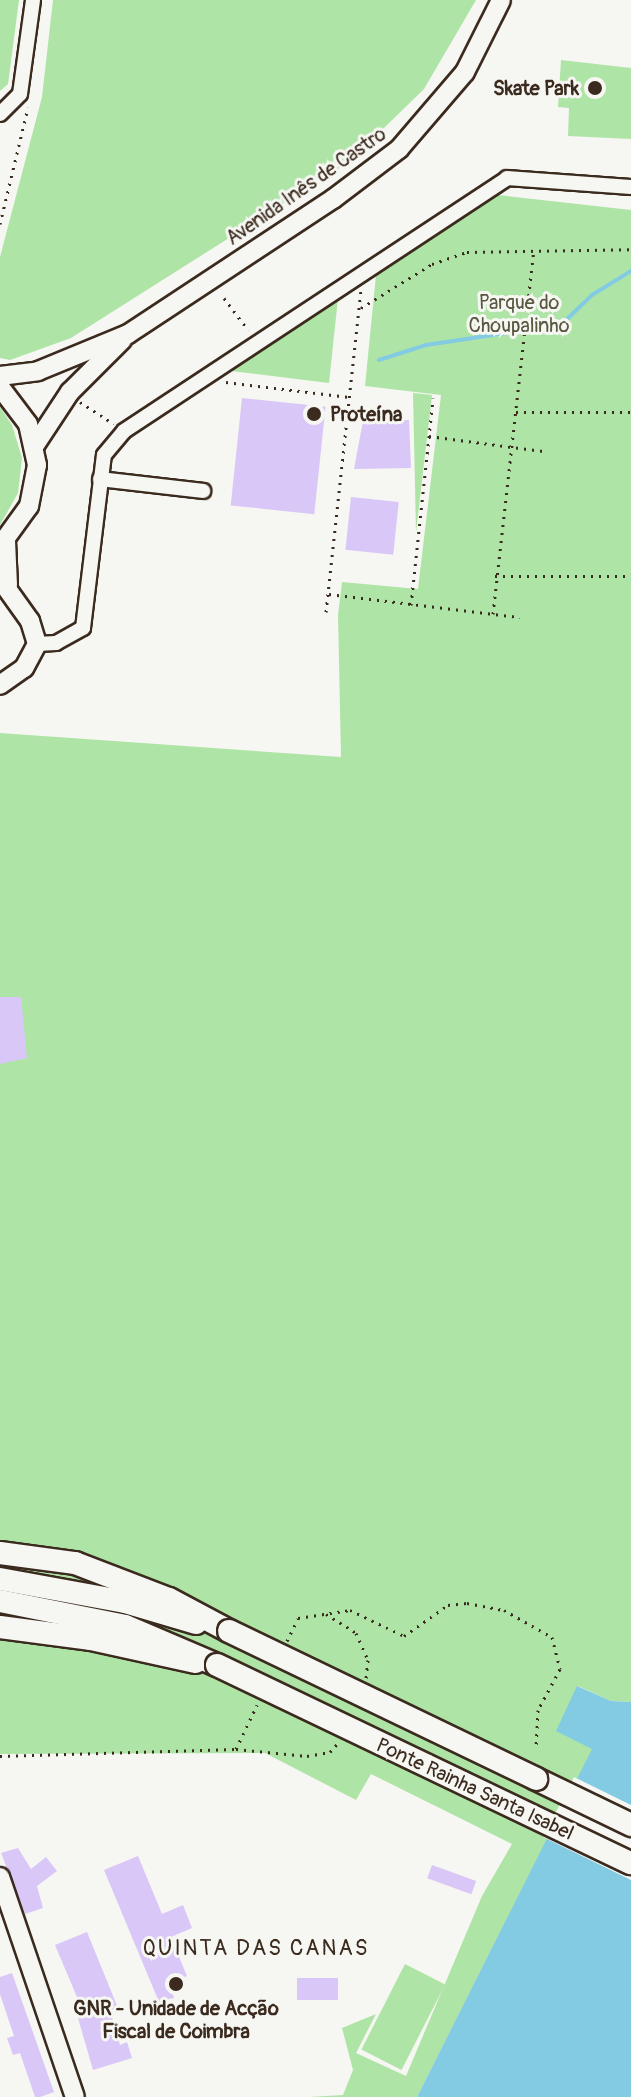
<!DOCTYPE html>
<meta charset="utf-8">
<style>
body{margin:0}
#map{position:relative;width:631px;height:2097px;overflow:hidden;background:#f6f6f2;font-family:Pangolin,sans-serif}
div>[style]{position:absolute}
[style*='--x']{left:calc(var(--x)*1px);top:calc(var(--y)*1px);width:calc(var(--w)*1px);rotate:calc(var(--a)*1deg)}
.green>*{inset:0;background:#afe4a7;transform-origin:0 0}
.water>*{inset:0;background:#82cbe2}
.pier>*{inset:0;background:#f6f6f2}
.stream>*{height:4px;margin:-2px;padding:0 2px;transform-origin:2px;border-radius:2px;background:#82cbe2}
.building>*{inset:0;background:#d9c7f8;transform-origin:0 0}
.path>*{height:3px;margin-top:-1.5px;transform-origin:0;background:repeating-linear-gradient(90deg,#3b2a1e 0 2px,transparent 0 8px)}
.roads{filter:drop-shadow(2px 0 #3b2a1e) drop-shadow(-2px 0 #3b2a1e) drop-shadow(0 2px #3b2a1e) drop-shadow(0 -2px #3b2a1e)}
.minor>*{height:14px;margin:-7px;padding:0 7px;transform-origin:7px;border-radius:7px;background:#f6f6f2}
.major>*{height:18px;margin:-9px;padding:0 9px;transform-origin:9px;border-radius:9px;background:#f6f6f2}
.highway>*{height:22px;margin:-11px;padding:0 11px;transform-origin:11px;border-radius:11px;background:#f6f6f2}
.bridges{filter:drop-shadow(2px 0 #3b2a1e) drop-shadow(-2px 0 #3b2a1e) drop-shadow(0 2px #3b2a1e) drop-shadow(0 -2px #3b2a1e)}
.highway-bridge>*{height:22px;margin:-11px;padding:0 11px;transform-origin:11px;border-radius:11px;background:#f6f6f2}
.dots>*{width:22px;height:22px;translate:-50% -50%;box-sizing:border-box;border:4px solid #f6f6f2;border-radius:50%}
span{translate:-50% -50%;white-space:nowrap;text-align:center;line-height:1.15;-webkit-text-stroke:6px #f6f6f2;paint-order:stroke}
.poi-label{font-size:20px;color:#3b2a1e;font-weight:700}
.right{translate:-100% -50%;text-align:right}
.left{translate:0 -50%;text-align:left}
.street-label{font-size:20px;color:#3b2a1e}
.park-label{font-size:20px;color:#585840}
.neighbourhood-label{font-size:22px;color:#3b2a1e;letter-spacing:2px}
</style>
<div id="map">
<div class="green">
<div style="clip-path:polygon(0 0,19px 0,8px 84px,0 91px)"></div>
<div style="clip-path:polygon(53px 0,476px 0,424px 89px,349px 162px,71px 338px,10px 360px,0 358px,0 257px,42px 97px)"></div>
<div style="clip-path:polygon(561px 60px,631px 68px,631px 139px,568px 136px,569px 108px,558px 107px)"></div>
<div style="clip-path:polygon(498px 195px,631px 210px,631px 1702px,611px 1701px,578px 1686px,593px 1749px,417px 2097px,309px 2097px,343px 2095px,353px 2070px,342px 2028px,376px 2014px,356px 2053px,406px 2076px,482px 1896px,512px 1844px,371px 1774px,356px 1800px,265px 1753px,0 1754px,0 733px,341px 757px,338px 615px,342px 582px,418px 589px,441px 395px,365px 386px,376px 275px)"></div>
<div style="clip-path:polygon(338px 298px,329px 383px,231px 371px)"></div>
<div style="clip-path:polygon(413px 393px,432px 395px,416px 532px)"></div>
<div style="clip-path:polygon(0 407px,12px 425px,22px 458px,18px 493px,0 525px)"></div>
<div style="left:405px;top:1964px;width:45px;height:96px;rotate:27deg"></div>
</div>
<div class="water">
<div style="clip-path:polygon(577px 1686px,611px 1701px,631px 1702px,631px 2097px,417px 2097px,592px 1749px,556px 1731px)"></div>
</div>
<div class="pier">
<div style="clip-path:polygon(574px 1777px,631px 1805px,631px 1880px,543px 1837px)"></div>
</div>
<div class="stream">
<div style="--x:379;--y:360;--w:49;--a:-17.7"></div>
<div style="--x:426;--y:345;--w:136;--a:-8.4"></div>
<div style="--x:561;--y:325;--w:43;--a:-44.1"></div>
<div style="--x:592;--y:295;--w:46;--a:-31.6"></div>
</div>
<div class="building">
<div style="left:242px;top:398px;width:84px;height:108px;rotate:6deg"></div>
<div style="clip-path:polygon(409px 420px,411px 468px,354px 469px,363px 421px)"></div>
<div style="left:351px;top:497px;width:48px;height:53px;rotate:6deg"></div>
<div style="clip-path:polygon(0 997px,21px 997px,27px 1058px,0 1064px)"></div>
<div style="clip-path:polygon(18px 1848px,31px 1869px,46px 1857px,57px 1871px,37px 1886px,43px 1908px,25px 1914px,1px 1853px)"></div>
<div style="clip-path:polygon(138px 1856px,162px 1914px,183px 1905px,192px 1928px,171px 1937px,187px 1976px,170px 1983px,174px 1998px,159px 2002px,104px 1870px)"></div>
<div style="left:432px;top:1865px;width:47px;height:14px;rotate:20deg"></div>
<div style="clip-path:polygon(87px 1932px,118px 2008px,110px 2010px,120px 2045px,127px 2042px,132px 2058px,93px 2070px,78px 2018px,85px 2016px,55px 1945px)"></div>
<div style="clip-path:polygon(12px 1973px,54px 2092px,40px 2097px,35px 2097px,20px 2053px,13px 2055px,7px 2038px,14px 2036px,0 1994px,0 1977px)"></div>
<div style="left:297px;top:1978px;width:41px;height:22px"></div>
</div>
<div class="path">
<div style="--x:0;--y:224;--w:120;--a:-76.5"></div>
<div style="--x:224;--y:298;--w:40;--a:53"></div>
<div style="--x:361;--y:308;--w:84;--a:-31.8"></div>
<div style="--x:432;--y:264;--w:37;--a:-19"></div>
<div style="--x:467;--y:252;--w:164;--a:-1"></div>
<div style="--x:226;--y:382;--w:124;--a:7"></div>
<div style="--x:80;--y:402;--w:40;--a:32.9"></div>
<div style="--x:516;--y:412;--w:115;--a:0"></div>
<div style="--x:429;--y:436;--w:115;--a:7.5"></div>
<div style="--x:495;--y:576;--w:136;--a:0"></div>
<div style="--x:329;--y:594;--w:192;--a:6.9"></div>
<div style="--x:411;--y:605;--w:208;--a:-83.9"></div>
<div style="--x:326;--y:612;--w:324;--a:-83.8"></div>
<div style="--x:493;--y:614;--w:366;--a:-83.6"></div>
<div style="--x:326;--y:1614;--w:36;--a:32"></div>
<div style="--x:356;--y:1633;--w:30;--a:66"></div>
<div style="--x:368;--y:1660;--w:19;--a:96"></div>
<div style="--x:287;--y:1641;--w:25;--a:-64"></div>
<div style="--x:298;--y:1618;--w:53;--a:-8.7"></div>
<div style="--x:350;--y:1610;--w:60;--a:25.7"></div>
<div style="--x:404;--y:1636;--w:54;--a:-35.2"></div>
<div style="--x:448;--y:1605;--w:19;--a:-6"></div>
<div style="--x:467;--y:1603;--w:38;--a:11"></div>
<div style="--x:504;--y:1610;--w:55;--a:29.4"></div>
<div style="--x:552;--y:1637;--w:33;--a:76"></div>
<div style="--x:560;--y:1669;--w:47;--a:118.2"></div>
<div style="--x:538;--y:1710;--w:35;--a:93"></div>
<div style="--x:236;--y:1749;--w:71;--a:5.6"></div>
<div style="--x:307;--y:1756;--w:23;--a:-10"></div>
<div style="--x:330;--y:1752;--w:12;--a:-48"></div>
<div style="--x:0;--y:1756;--w:236;--a:-1.7"></div>
<div style="--x:236;--y:1749;--w:49;--a:-64.5"></div>
</div>
<div class="roads">
<div class="minor">
<div style="--x:0;--y:114;--w:28;--a:-45"></div>
<div style="--x:20;--y:94;--w:95;--a:-82.1"></div>
<div style="--x:100;--y:479;--w:104;--a:6.6"></div>
<div style="--x:37;--y:644;--w:19;--a:-3"></div>
<div style="--x:56;--y:643;--w:31;--a:-29"></div>
<div style="--x:83;--y:628;--w:174;--a:-83.1"></div>
<div style="--x:104;--y:455;--w:31;--a:-50"></div>
<div style="--x:124;--y:431;--w:459;--a:-33.4"></div>
<div style="--x:507;--y:178;--w:124;--a:4.2"></div>
</div>
<div class="major">
<div style="--x:0;--y:376;--w:38;--a:-7"></div>
<div style="--x:38;--y:371;--w:97;--a:-22.3"></div>
<div style="--x:128;--y:334;--w:245;--a:-33.4"></div>
<div style="--x:333;--y:199;--w:83;--a:-37.1"></div>
<div style="--x:399;--y:149;--w:101;--a:-49.4"></div>
<div style="--x:465;--y:72;--w:80;--a:-63.4"></div>
<div style="--x:0;--y:387;--w:46;--a:52.9"></div>
<div style="--x:28;--y:424;--w:42;--a:77.6"></div>
<div style="--x:37;--y:465;--w:42;--a:101"></div>
<div style="--x:29;--y:506;--w:49;--a:125.9"></div>
<div style="--x:35;--y:445;--w:64;--a:-56.6"></div>
<div style="--x:70;--y:392;--w:74;--a:-45"></div>
<div style="--x:6;--y:541;--w:44;--a:87.4"></div>
<div style="--x:0;--y:579;--w:52;--a:54.5"></div>
<div style="--x:30;--y:621;--w:24;--a:73"></div>
<div style="--x:37;--y:644;--w:27;--a:118"></div>
<div style="--x:24;--y:668;--w:29;--a:145"></div>
<div style="--x:0;--y:1877;--w:232;--a:71.2"></div>
</div>
<div class="highway">
<div style="--x:0;--y:1553;--w:76;--a:7.6"></div>
<div style="--x:75;--y:1563;--w:101;--a:21"></div>
<div style="--x:169;--y:1599;--w:68;--a:28.1"></div>
<div style="--x:0;--y:1579;--w:127;--a:10.4"></div>
<div style="--x:125;--y:1602;--w:74;--a:16.5"></div>
<div style="--x:0;--y:1601;--w:127;--a:11.3"></div>
<div style="--x:125;--y:1626;--w:100;--a:23"></div>
<div style="--x:0;--y:1627;--w:92;--a:7.5"></div>
<div style="--x:91;--y:1639;--w:107;--a:12.4"></div>
<div style="--x:536;--y:1779;--w:106;--a:25.8"></div>
</div>
</div>
<div class="bridges">
<div class="highway-bridge">
<div style="--x:229;--y:1631;--w:341;--a:25.7"></div>
<div style="--x:217;--y:1665;--w:459;--a:25.6"></div>
</div>
</div>
<div class="dots">
<div style="left:595px;top:88px;background:#3b2a1e"></div>
<div style="left:314px;top:414px;background:#3b2a1e"></div>
<div style="left:176px;top:1984px;background:#3b2a1e"></div>
</div>
<div class="poi-label">
<span class="right" style="left:579px;top:88px">Skate Park</span>
<span class="left" style="left:330px;top:414px">Proteína</span>
<span style="left:176px;top:2020px">GNR - Unidade de Acção<br>Fiscal de Coimbra</span>
</div>
<div class="street-label">
<span style="left:306px;top:186px;rotate:-35deg">Avenida Inês de Castro</span>
<span style="left:475px;top:1789px;rotate:25deg">Ponte Rainha Santa Isabel</span>
</div>
<div class="park-label">
<span style="left:519px;top:314px">Parque do<br>Choupalinho</span>
</div>
<div class="neighbourhood-label">
<span style="left:256px;top:1949px">QUINTA DAS CANAS</span>
</div>
</div>
